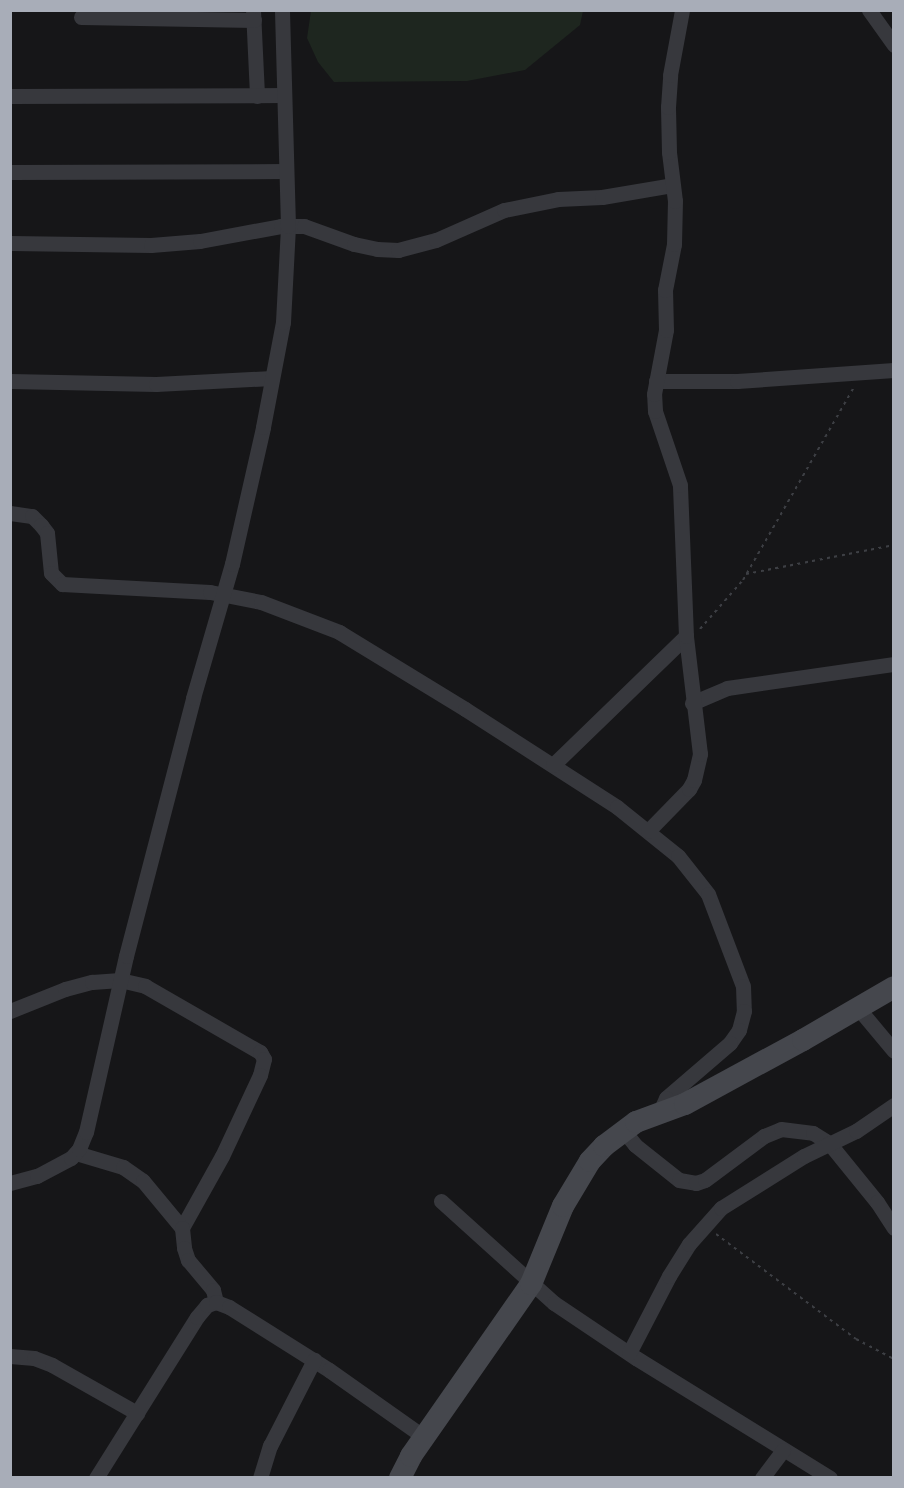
<!DOCTYPE html>
<style>
body{margin:0}
#map{position:relative;width:904px;height:1488px;overflow:hidden;background:#161618;font-family:"Source Sans 3",sans-serif}
div>[style]{position:absolute}
[style*='--x']{left:calc(var(--x)*1px);top:calc(var(--y)*1px);width:calc(var(--w)*1px);rotate:calc(var(--a)*1deg)}
.green>*{inset:0;background:#1e261f}
.path>*{height:2px;margin-top:-1px;transform-origin:0;background:repeating-linear-gradient(90deg,#3d3f44 0 3px,transparent 0 7.5px)}
.street>*{height:15px;margin:-7.5px;padding:0 7.5px;transform-origin:7.5px;border-radius:7.5px;background:#37383d}
.secondary>*{height:22px;margin:-11px;padding:0 11px;transform-origin:11px;border-radius:11px;background:#45474d}
span{translate:-50% -50%;white-space:nowrap;text-align:center;line-height:1.15;-webkit-text-stroke:4.5px #111113;paint-order:stroke}
.frame{position:absolute;inset:0;border:12px solid #a8adb8;pointer-events:none}
</style>
<div id="map">
<div class="green">
<div style="clip-path:polygon(311px 11px,311px 10px,583px 11px,580px 25px,525px 70px,467px 81px,334px 82px,318px 62px,307px 38px)"></div>
</div>
<div class="path">
<div style="--x:746;--y:574;--w:151;--a:-11.1"></div>
<div style="--x:700;--y:629;--w:65;--a:-48.7"></div>
<div style="--x:743;--y:580;--w:223;--a:-60.1"></div>
<div style="--x:716;--y:1234;--w:175;--a:36.9"></div>
<div style="--x:856;--y:1339;--w:43;--a:27.8"></div>
</div>
<div class="street">
<div style="--x:253;--y:10;--w:86;--a:87.3"></div>
<div style="--x:869;--y:10;--w:43;--a:54.5"></div>
<div style="--x:81;--y:17;--w:173;--a:1"></div>
<div style="--x:10;--y:96;--w:274;--a:-0.2"></div>
<div style="--x:10;--y:172;--w:276;--a:-0.2"></div>
<div style="--x:10;--y:243;--w:141;--a:0.8"></div>
<div style="--x:151;--y:245;--w:49;--a:-4.7"></div>
<div style="--x:200;--y:241;--w:82;--a:-10.5"></div>
<div style="--x:281;--y:226;--w:23;--a:0"></div>
<div style="--x:304;--y:226;--w:53;--a:19.8"></div>
<div style="--x:354;--y:244;--w:24;--a:12"></div>
<div style="--x:377;--y:249;--w:21;--a:3"></div>
<div style="--x:398;--y:250;--w:39;--a:-15"></div>
<div style="--x:436;--y:240;--w:74;--a:-23.8"></div>
<div style="--x:504;--y:210;--w:55;--a:-11.5"></div>
<div style="--x:558;--y:199;--w:44;--a:-2.6"></div>
<div style="--x:602;--y:197;--w:71;--a:-9.7"></div>
<div style="--x:10;--y:381;--w:146;--a:1.2"></div>
<div style="--x:156;--y:384;--w:116;--a:-3"></div>
<div style="--x:656;--y:381;--w:81;--a:0"></div>
<div style="--x:737;--y:381;--w:157;--a:-4"></div>
<div style="--x:10;--y:513;--w:22;--a:8"></div>
<div style="--x:32;--y:516;--w:13;--a:45"></div>
<div style="--x:41;--y:525;--w:10;--a:53"></div>
<div style="--x:47;--y:533;--w:40;--a:84.3"></div>
<div style="--x:51;--y:573;--w:16;--a:45"></div>
<div style="--x:62;--y:584;--w:148;--a:3.1"></div>
<div style="--x:210;--y:592;--w:52;--a:11.1"></div>
<div style="--x:261;--y:602;--w:84;--a:21"></div>
<div style="--x:339;--y:632;--w:148;--a:31.4"></div>
<div style="--x:465;--y:709;--w:181;--a:32.8"></div>
<div style="--x:617;--y:807;--w:78;--a:38.8"></div>
<div style="--x:678;--y:856;--w:48;--a:51.7"></div>
<div style="--x:708;--y:894;--w:98;--a:69.2"></div>
<div style="--x:743;--y:986;--w:25;--a:88"></div>
<div style="--x:744;--y:1011;--w:20;--a:105"></div>
<div style="--x:739;--y:1030;--w:16;--a:125"></div>
<div style="--x:730;--y:1043;--w:84;--a:139.3"></div>
<div style="--x:666;--y:1098;--w:17;--a:114"></div>
<div style="--x:692;--y:703;--w:38;--a:-23"></div>
<div style="--x:727;--y:688;--w:169;--a:-8.2"></div>
<div style="--x:553;--y:765;--w:185;--a:-44.1"></div>
<div style="--x:648;--y:831;--w:59;--a:-45.7"></div>
<div style="--x:689;--y:789;--w:10;--a:-61"></div>
<div style="--x:694;--y:780;--w:27;--a:-77"></div>
<div style="--x:700;--y:754;--w:119;--a:-96.8"></div>
<div style="--x:686;--y:636;--w:151;--a:-92.3"></div>
<div style="--x:680;--y:485;--w:78;--a:-108.7"></div>
<div style="--x:655;--y:411;--w:17;--a:-93"></div>
<div style="--x:654;--y:394;--w:65;--a:-79.4"></div>
<div style="--x:666;--y:330;--w:40;--a:-91.4"></div>
<div style="--x:665;--y:290;--w:47;--a:-78.9"></div>
<div style="--x:674;--y:244;--w:43;--a:-88.7"></div>
<div style="--x:675;--y:201;--w:49;--a:-97"></div>
<div style="--x:669;--y:152;--w:45;--a:-91.3"></div>
<div style="--x:668;--y:107;--w:32;--a:-86"></div>
<div style="--x:670;--y:75;--w:66;--a:-79.5"></div>
<div style="--x:858;--y:1008;--w:56;--a:50.1"></div>
<div style="--x:10;--y:1011;--w:59;--a:-21.8"></div>
<div style="--x:65;--y:989;--w:28;--a:-15"></div>
<div style="--x:92;--y:982;--w:28;--a:-4"></div>
<div style="--x:120;--y:980;--w:26;--a:13"></div>
<div style="--x:145;--y:986;--w:133;--a:29.9"></div>
<div style="--x:260;--y:1052;--w:8;--a:60"></div>
<div style="--x:264;--y:1059;--w:16;--a:104"></div>
<div style="--x:260;--y:1075;--w:89;--a:115.1"></div>
<div style="--x:222;--y:1156;--w:82;--a:119.1"></div>
<div style="--x:623;--y:1130;--w:19;--a:51"></div>
<div style="--x:635;--y:1145;--w:56;--a:38.5"></div>
<div style="--x:679;--y:1180;--w:17;--a:10"></div>
<div style="--x:696;--y:1183;--w:9;--a:-18"></div>
<div style="--x:705;--y:1180;--w:74;--a:-36.7"></div>
<div style="--x:764;--y:1136;--w:18;--a:-22"></div>
<div style="--x:781;--y:1129;--w:32;--a:7"></div>
<div style="--x:813;--y:1133;--w:19;--a:32"></div>
<div style="--x:829;--y:1143;--w:76;--a:50.9"></div>
<div style="--x:877;--y:1202;--w:31;--a:57"></div>
<div style="--x:76;--y:1153;--w:49;--a:16.6"></div>
<div style="--x:123;--y:1167;--w:24;--a:35"></div>
<div style="--x:143;--y:1181;--w:61;--a:50.3"></div>
<div style="--x:182;--y:1228;--w:20;--a:84"></div>
<div style="--x:184;--y:1248;--w:13;--a:72"></div>
<div style="--x:188;--y:1260;--w:39;--a:50"></div>
<div style="--x:213;--y:1290;--w:12;--a:76"></div>
<div style="--x:10;--y:1183;--w:28;--a:-15"></div>
<div style="--x:37;--y:1176;--w:38;--a:-28"></div>
<div style="--x:71;--y:1158;--w:12;--a:-48"></div>
<div style="--x:79;--y:1149;--w:18;--a:-68"></div>
<div style="--x:86;--y:1132;--w:180;--a:-77.2"></div>
<div style="--x:126;--y:956;--w:267;--a:-75.4"></div>
<div style="--x:193;--y:698;--w:140;--a:-73.8"></div>
<div style="--x:232;--y:564;--w:140;--a:-77.2"></div>
<div style="--x:263;--y:427;--w:107;--a:-79.2"></div>
<div style="--x:283;--y:322;--w:96;--a:-87"></div>
<div style="--x:288;--y:226;--w:216;--a:-91.6"></div>
<div style="--x:441;--y:1201;--w:152;--a:42.1"></div>
<div style="--x:554;--y:1303;--w:99;--a:33.9"></div>
<div style="--x:636;--y:1358;--w:228;--a:31.7"></div>
<div style="--x:629;--y:1353;--w:87;--a:-62.5"></div>
<div style="--x:669;--y:1276;--w:38;--a:-58"></div>
<div style="--x:689;--y:1244;--w:48;--a:-48.4"></div>
<div style="--x:721;--y:1208;--w:98;--a:-32.1"></div>
<div style="--x:804;--y:1156;--w:58;--a:-25.7"></div>
<div style="--x:856;--y:1131;--w:46;--a:-34.4"></div>
<div style="--x:10;--y:1356;--w:24;--a:5"></div>
<div style="--x:34;--y:1358;--w:19;--a:21"></div>
<div style="--x:52;--y:1365;--w:98;--a:29.5"></div>
<div style="--x:96;--y:1478;--w:190;--a:-57.9"></div>
<div style="--x:197;--y:1317;--w:16;--a:-50"></div>
<div style="--x:207;--y:1305;--w:9;--a:-18"></div>
<div style="--x:216;--y:1302;--w:14;--a:21"></div>
<div style="--x:229;--y:1307;--w:118;--a:32.2"></div>
<div style="--x:329;--y:1370;--w:116;--a:35.2"></div>
<div style="--x:260;--y:1478;--w:34;--a:-73"></div>
<div style="--x:270;--y:1446;--w:97;--a:-62.9"></div>
<div style="--x:762;--y:1478;--w:35;--a:-53"></div>
</div>
<div class="secondary">
<div style="--x:400;--y:1478;--w:25;--a:-63"></div>
<div style="--x:411;--y:1456;--w:210;--a:-55.1"></div>
<div style="--x:531;--y:1284;--w:84;--a:-67.7"></div>
<div style="--x:563;--y:1206;--w:52;--a:-59"></div>
<div style="--x:590;--y:1161;--w:21;--a:-47"></div>
<div style="--x:604;--y:1146;--w:40;--a:-37"></div>
<div style="--x:636;--y:1122;--w:52;--a:-20.2"></div>
<div style="--x:685;--y:1104;--w:134;--a:-28.5"></div>
<div style="--x:803;--y:1040;--w:105;--a:-30.2"></div>
</div>
<div class="frame"></div>
</div>
